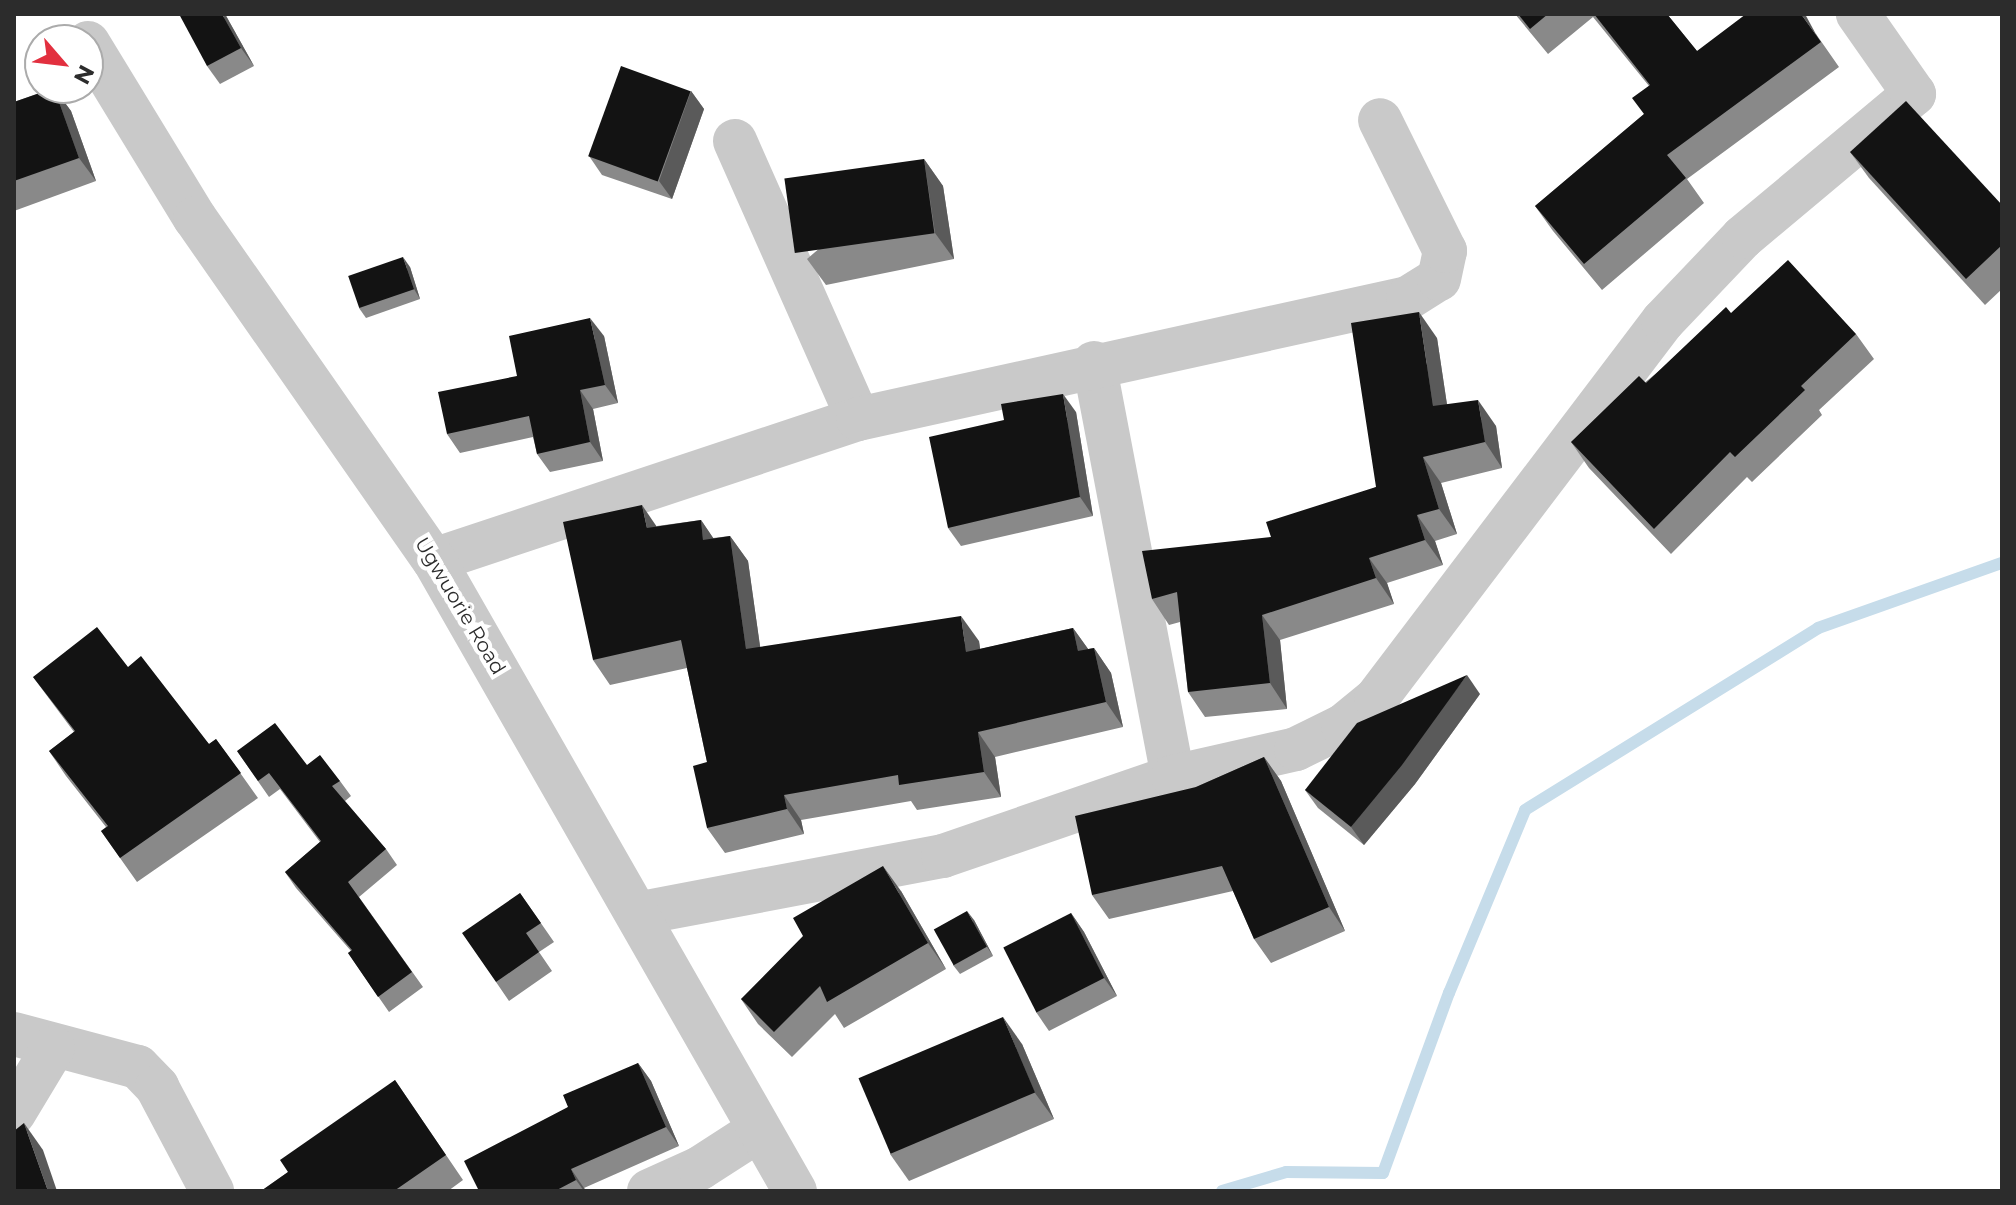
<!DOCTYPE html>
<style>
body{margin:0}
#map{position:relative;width:2016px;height:1205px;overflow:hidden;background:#fff;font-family:Montserrat,sans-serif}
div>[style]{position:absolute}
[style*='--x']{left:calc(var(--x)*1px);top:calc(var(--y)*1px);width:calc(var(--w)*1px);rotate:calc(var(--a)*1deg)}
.stream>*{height:12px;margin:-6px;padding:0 6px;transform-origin:6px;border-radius:6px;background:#c6dcea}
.minor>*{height:44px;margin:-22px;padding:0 22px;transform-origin:22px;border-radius:22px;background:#c9c9c9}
.tertiary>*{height:44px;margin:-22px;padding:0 22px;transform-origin:22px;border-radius:22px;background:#c9c9c9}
.wall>*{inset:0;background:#898989}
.shaded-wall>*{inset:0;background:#5a5a5a}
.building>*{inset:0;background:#131313;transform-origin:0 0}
span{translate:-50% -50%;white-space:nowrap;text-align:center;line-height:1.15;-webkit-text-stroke:8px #fff;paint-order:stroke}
.street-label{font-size:20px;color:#2c2c2c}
.frame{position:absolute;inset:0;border:16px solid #2c2c2c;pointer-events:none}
.north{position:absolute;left:24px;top:24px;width:80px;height:80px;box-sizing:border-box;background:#fff;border:2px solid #ababab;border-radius:50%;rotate:118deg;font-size:22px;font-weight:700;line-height:32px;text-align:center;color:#2c2c2c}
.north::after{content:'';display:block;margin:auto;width:28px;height:36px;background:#e2303f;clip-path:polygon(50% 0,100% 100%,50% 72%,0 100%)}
</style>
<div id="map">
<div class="stream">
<div style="--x:1222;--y:1191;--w:67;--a:-16.5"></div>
<div style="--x:1286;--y:1172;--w:97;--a:0.6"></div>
<div style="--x:1383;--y:1173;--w:192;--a:-69.9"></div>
<div style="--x:1449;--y:993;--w:198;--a:-67.4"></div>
<div style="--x:1525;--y:810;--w:345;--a:-31.8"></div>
<div style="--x:1818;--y:628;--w:195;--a:-19.5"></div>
</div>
<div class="minor">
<div style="--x:735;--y:141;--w:304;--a:66.1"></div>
<div style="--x:1094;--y:363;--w:421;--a:79.2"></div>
<div style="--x:434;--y:560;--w:447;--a:-18.4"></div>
<div style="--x:858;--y:419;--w:563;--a:-12.41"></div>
<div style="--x:1408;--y:298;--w:36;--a:-32"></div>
<div style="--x:1439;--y:279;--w:29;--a:-78"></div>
<div style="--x:1445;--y:251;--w:146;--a:-116.4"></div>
<div style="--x:641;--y:913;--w:307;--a:-10.7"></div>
<div style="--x:943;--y:856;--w:243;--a:-19"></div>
<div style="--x:1173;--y:777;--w:126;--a:-12.8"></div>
<div style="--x:1296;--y:749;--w:52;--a:-26.1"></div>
<div style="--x:1343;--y:726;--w:43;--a:-39.3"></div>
<div style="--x:1376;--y:699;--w:475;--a:-52.8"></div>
<div style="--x:1663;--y:321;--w:116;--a:-46.4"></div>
<div style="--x:1743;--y:237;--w:223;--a:-39.9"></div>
<div style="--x:1914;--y:94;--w:98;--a:-125"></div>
<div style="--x:14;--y:1034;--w:128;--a:14.9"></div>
<div style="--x:138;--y:1067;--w:28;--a:46"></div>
<div style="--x:157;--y:1087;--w:118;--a:62.1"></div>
<div style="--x:14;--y:1113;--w:76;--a:-59"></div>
<div style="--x:649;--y:1191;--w:56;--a:-24.3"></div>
<div style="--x:700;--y:1168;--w:70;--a:-32.8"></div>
</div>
<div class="tertiary">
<div style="--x:88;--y:43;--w:205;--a:58.6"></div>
<div style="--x:195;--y:218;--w:417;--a:55.1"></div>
<div style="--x:434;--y:560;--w:727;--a:60.23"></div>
</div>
<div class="wall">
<div style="clip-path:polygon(225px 14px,254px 66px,220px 84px,207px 66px)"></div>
<div style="clip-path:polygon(1515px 14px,1667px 14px,1697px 51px,1816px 34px,1839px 67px,1687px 179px,1704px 203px,1602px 290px,1553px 231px,1535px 206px,1644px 114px,1649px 86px,1593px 17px,1548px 54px)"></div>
<div style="clip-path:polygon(54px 88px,71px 111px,96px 181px,14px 211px,14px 102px)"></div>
<div style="clip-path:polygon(691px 91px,704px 109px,672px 199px,602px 175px,589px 156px)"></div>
<div style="clip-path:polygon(1850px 152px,2002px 205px,2002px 289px,1985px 305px,1869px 178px)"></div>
<div style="clip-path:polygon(924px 159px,943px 186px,954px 259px,826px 285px,807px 259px)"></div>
<div style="clip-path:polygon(410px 267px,420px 299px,366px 318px,359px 308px)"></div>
<div style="clip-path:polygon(1731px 313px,1856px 334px,1874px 359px,1819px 410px,1822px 415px,1752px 482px,1747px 477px,1671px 554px,1589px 468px,1571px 442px)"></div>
<div style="clip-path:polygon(604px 336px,618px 403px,593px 409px,603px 461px,550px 472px,537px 454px,533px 437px,460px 453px,447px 434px,517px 376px)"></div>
<div style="clip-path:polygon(1437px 338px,1447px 404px,1496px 426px,1502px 468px,1441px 483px,1457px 534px,1435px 541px,1443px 565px,1387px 583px,1394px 604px,1280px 640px,1287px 709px,1205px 717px,1188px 692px,1180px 622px,1169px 625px,1152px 599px,1271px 537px,1376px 487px)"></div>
<div style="clip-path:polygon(1076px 412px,1093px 516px,961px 546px,948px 528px)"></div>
<div style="clip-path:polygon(701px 520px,713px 538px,730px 536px,748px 561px,760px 647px,979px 641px,980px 649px,1073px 628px,1088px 649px,1094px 648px,1111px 673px,1123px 727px,995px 757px,1001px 797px,917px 810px,911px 801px,801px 820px,804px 834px,725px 853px,707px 828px,707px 762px,687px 668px,610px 685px,593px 660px,657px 526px)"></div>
<div style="clip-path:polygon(128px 667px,209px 744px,216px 739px,258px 798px,137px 882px,101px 831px,106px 827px,66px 776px,49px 751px,74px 732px,33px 677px)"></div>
<div style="clip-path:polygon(1480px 694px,1415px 784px,1364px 845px,1318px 808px,1305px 790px)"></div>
<div style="clip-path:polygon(237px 751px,307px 765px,340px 781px,351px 796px,345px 801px,386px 849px,397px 865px,359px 897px,423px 987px,389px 1012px,348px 953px,351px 951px,296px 888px,285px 872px,320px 842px,280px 789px,269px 797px)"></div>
<div style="clip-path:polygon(1264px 757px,1281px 781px,1345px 931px,1271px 963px,1254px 939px,1233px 891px,1109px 919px,1092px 895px,1196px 787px)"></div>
<div style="clip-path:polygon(901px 891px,946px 969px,844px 1028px,835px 1014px,792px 1057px,758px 1024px,741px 999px)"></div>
<div style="clip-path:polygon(520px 893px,554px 942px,539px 952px,552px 971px,509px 1001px,496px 982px)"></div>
<div style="clip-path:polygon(1071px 913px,1084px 932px,1117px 996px,1049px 1031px,1036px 1012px)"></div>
<div style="clip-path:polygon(974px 920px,993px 956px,960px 974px,953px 965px)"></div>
<div style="clip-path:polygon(1022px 1044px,1054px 1119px,909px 1181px,890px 1154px)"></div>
<div style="clip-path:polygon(638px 1063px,651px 1081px,679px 1146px,584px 1188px,586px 1191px,479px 1191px,568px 1107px)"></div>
<div style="clip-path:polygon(395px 1080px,463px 1180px,448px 1191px,261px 1191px,288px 1172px)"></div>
</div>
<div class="shaded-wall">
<div style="clip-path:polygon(222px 14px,225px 14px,254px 66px,241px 48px)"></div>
<div style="clip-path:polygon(1801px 14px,1805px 14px,1818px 38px)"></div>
<div style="clip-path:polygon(54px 88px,71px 111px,96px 181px,79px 158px)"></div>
<div style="clip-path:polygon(691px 91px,704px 109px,672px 199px,659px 181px)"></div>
<div style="clip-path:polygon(924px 159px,943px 186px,954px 259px,935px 233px)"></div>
<div style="clip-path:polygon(403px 257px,410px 267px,420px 299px,414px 289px)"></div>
<div style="clip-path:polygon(1419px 312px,1437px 338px,1451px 432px,1433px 406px)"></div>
<div style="clip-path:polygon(590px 318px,604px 336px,618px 403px,605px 385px)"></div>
<div style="clip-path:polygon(580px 390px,593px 409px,603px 461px,590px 442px)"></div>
<div style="clip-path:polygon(1063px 394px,1076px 412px,1093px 516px,1080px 497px)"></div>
<div style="clip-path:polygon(1478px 400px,1496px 426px,1502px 468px,1485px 442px)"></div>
<div style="clip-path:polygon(1423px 457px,1441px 483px,1457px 534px,1439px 509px)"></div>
<div style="clip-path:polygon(642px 505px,659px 530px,647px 528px)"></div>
<div style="clip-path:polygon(1417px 515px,1435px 541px,1443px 565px,1425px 540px)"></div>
<div style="clip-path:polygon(701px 520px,718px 545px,703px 540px)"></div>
<div style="clip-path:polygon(730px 536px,748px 561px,764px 674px,746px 649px)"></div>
<div style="clip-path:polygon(1369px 558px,1387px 583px,1394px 604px,1376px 578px)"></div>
<div style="clip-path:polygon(1262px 615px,1280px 640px,1287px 709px,1270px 683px)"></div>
<div style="clip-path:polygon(961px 616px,979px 641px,984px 677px,966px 652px)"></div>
<div style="clip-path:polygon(1073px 628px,1091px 653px,1078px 651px)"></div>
<div style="clip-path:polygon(1094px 648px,1111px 673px,1123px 727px,1106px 702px)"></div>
<div style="clip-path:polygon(1467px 675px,1480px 694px,1415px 784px,1364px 845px,1351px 827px)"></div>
<div style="clip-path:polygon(978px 732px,995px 757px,1001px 797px,984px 772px)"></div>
<div style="clip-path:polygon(1264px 757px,1281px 781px,1345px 931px,1329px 907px)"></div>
<div style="clip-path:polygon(784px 795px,801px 820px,804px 834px,787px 809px)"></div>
<div style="clip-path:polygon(883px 866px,901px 891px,946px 969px,928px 943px)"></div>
<div style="clip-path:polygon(967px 911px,974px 920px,993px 956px,987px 947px)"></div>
<div style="clip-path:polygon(1071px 913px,1084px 932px,1117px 996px,1104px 978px)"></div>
<div style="clip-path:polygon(1003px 1017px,1022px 1044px,1054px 1119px,1035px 1093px)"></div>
<div style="clip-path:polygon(638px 1063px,651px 1081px,679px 1146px,666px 1127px)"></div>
<div style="clip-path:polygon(24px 1123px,43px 1150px,57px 1191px,48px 1191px)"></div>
<div style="clip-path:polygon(571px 1169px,584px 1188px,586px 1191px,584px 1191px,576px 1180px)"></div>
</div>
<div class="building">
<div style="clip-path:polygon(179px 14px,222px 14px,241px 48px,207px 66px)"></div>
<div style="clip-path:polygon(1518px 14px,1548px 14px,1530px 29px)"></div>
<div style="clip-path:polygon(1594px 14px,1667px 14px,1697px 51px,1746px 14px,1801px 14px,1821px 42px,1667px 155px,1686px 178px,1584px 264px,1535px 206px,1644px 114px,1632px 98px,1650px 85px)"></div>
<div style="left:621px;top:66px;width:74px;height:96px;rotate:20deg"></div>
<div style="clip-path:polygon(54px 88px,79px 158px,14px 181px,14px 102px)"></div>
<div style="clip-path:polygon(1906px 101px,2002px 205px,2002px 245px,1966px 279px,1850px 152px)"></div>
<div style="left:924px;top:159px;width:75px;height:141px;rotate:82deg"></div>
<div style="left:403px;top:257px;width:34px;height:58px;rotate:71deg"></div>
<div style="clip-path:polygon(1788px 260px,1856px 334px,1801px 386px,1805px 390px,1735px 457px,1730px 452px,1654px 529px,1571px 442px,1639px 376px,1646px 383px,1726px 307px,1731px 313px)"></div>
<div style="clip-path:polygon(1419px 312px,1433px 406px,1478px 400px,1485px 442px,1423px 457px,1439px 509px,1417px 515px,1425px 540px,1369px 558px,1376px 578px,1262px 615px,1270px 683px,1188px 692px,1177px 592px,1152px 599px,1142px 551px,1271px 537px,1266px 522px,1376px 487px,1351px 323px)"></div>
<div style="clip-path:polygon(590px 318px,605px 385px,580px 390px,590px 442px,537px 454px,529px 416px,447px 434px,438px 392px,517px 376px,509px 336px)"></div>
<div style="clip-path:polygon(1063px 394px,1080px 497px,948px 528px,929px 437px,1004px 420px,1001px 404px)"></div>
<div style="clip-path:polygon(642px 505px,647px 528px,701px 520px,703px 540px,730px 536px,746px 649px,961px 616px,966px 652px,1073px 628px,1078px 651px,1094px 648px,1106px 702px,978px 732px,984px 772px,899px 785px,898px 775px,784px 795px,787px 809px,707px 828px,693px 766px,707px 762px,681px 640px,593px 660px,563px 522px)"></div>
<div style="clip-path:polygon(97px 627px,128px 667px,141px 656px,209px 744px,216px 739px,241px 773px,120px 858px,101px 831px,108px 826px,49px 751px,75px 731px,33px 677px)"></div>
<div style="clip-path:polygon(1467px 675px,1402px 765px,1351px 827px,1305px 790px,1357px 723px)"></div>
<div style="clip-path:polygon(275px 723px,307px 765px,320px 755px,340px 781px,332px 786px,386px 849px,348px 882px,412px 972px,378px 997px,348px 953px,352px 950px,285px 872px,321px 841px,269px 773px,258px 781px,237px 751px)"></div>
<div style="clip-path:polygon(1264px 757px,1329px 907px,1254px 939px,1222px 866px,1092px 895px,1075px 816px,1196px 787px)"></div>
<div style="clip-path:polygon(883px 866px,928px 943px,827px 1002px,820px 986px,774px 1032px,741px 999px,803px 936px,793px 918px)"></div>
<div style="clip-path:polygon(520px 893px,541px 923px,526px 933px,539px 952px,496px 982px,462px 933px)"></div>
<div style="left:967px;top:911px;width:41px;height:38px;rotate:61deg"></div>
<div style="left:1071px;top:913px;width:73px;height:76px;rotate:63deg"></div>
<div style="left:1003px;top:1017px;width:82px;height:157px;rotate:67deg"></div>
<div style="clip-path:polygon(638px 1063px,666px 1127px,571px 1169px,576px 1180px,555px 1191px,479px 1191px,464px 1161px,568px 1107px,563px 1095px)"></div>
<div style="clip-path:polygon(395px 1080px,446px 1155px,394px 1191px,261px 1191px,288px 1172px,280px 1160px)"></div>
<div style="clip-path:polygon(24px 1123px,48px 1191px,14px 1191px,14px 1131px)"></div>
</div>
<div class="street-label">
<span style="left:460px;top:606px;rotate:59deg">Ugwuorie Road</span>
</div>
<div class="frame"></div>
<div class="north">N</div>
</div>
